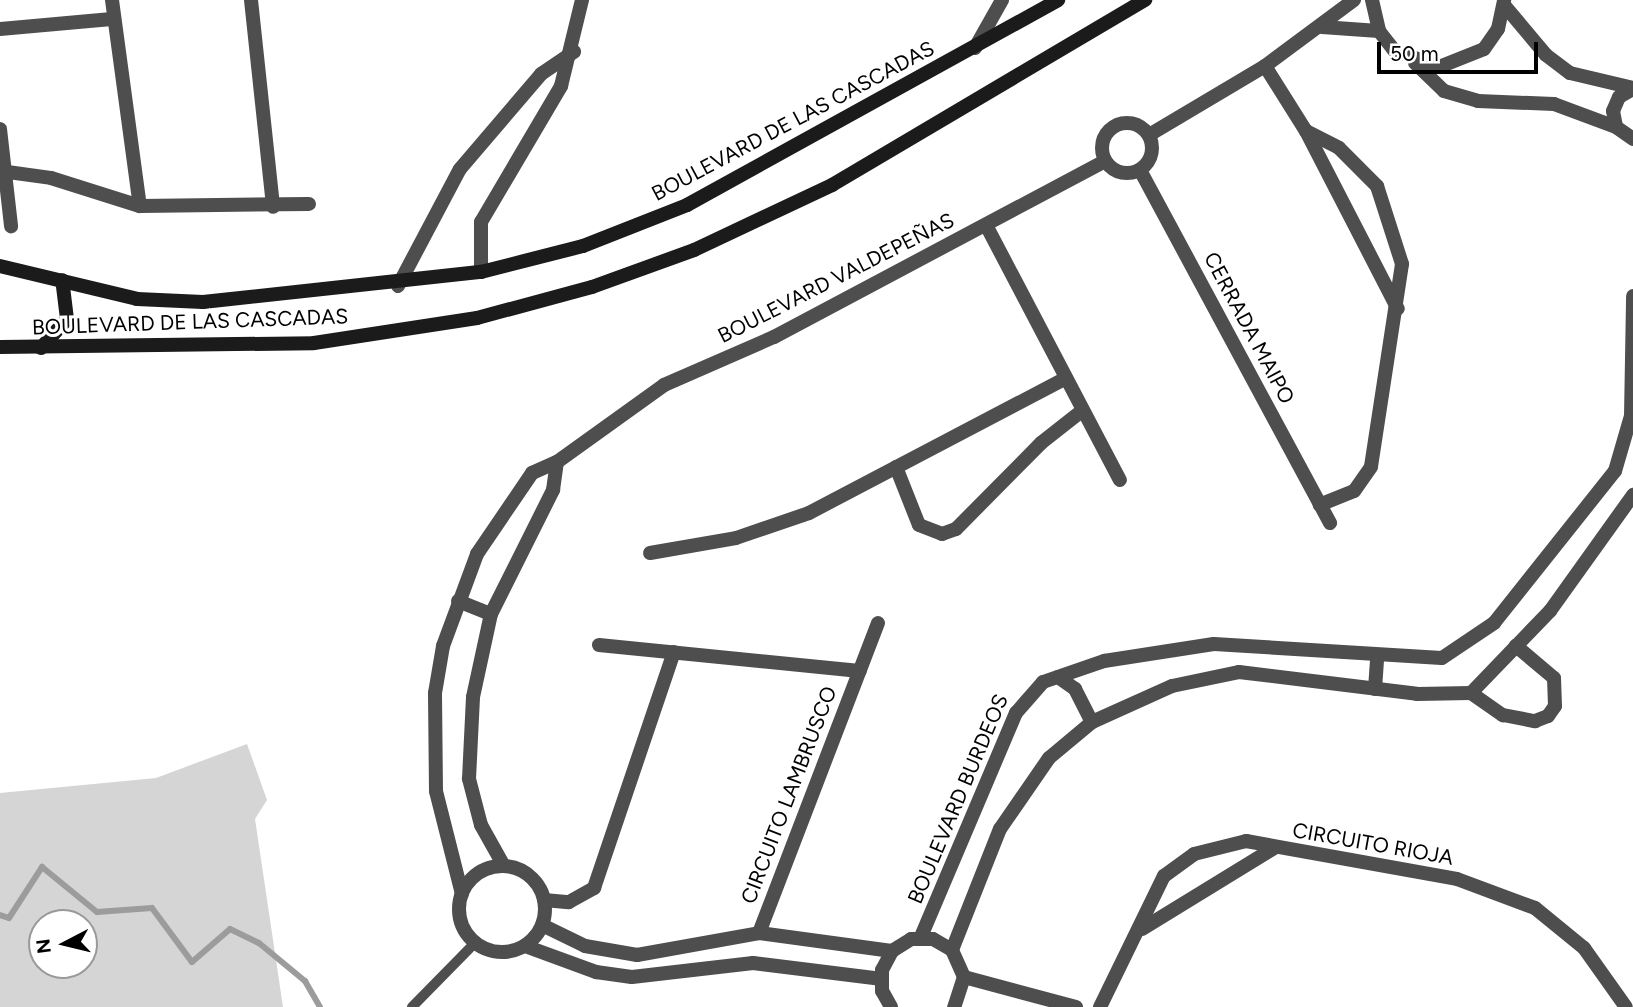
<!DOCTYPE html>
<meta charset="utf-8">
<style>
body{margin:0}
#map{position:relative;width:1633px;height:1007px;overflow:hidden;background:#fff;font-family:Figtree,sans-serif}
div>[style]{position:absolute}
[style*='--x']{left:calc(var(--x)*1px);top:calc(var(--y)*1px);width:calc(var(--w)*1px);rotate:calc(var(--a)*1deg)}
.green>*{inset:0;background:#d5d5d5}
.stream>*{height:6px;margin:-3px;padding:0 3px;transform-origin:3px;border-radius:3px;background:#9c9c9c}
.lane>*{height:10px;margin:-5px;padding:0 5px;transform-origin:5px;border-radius:5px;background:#4e4e4e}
.street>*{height:14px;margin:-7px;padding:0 7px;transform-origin:7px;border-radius:7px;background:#4e4e4e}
.street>.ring{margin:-7px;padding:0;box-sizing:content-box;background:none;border:14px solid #4e4e4e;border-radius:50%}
.secondary>*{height:14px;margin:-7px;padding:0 7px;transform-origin:7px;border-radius:7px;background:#1b1b1b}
span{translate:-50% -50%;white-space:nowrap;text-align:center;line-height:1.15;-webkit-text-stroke:6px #fff;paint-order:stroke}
.street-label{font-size:21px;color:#000}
.north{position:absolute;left:28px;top:909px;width:70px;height:70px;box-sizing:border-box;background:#fff;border:2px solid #999;border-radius:50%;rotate:263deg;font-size:19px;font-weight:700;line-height:28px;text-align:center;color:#000}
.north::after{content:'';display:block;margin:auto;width:24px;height:32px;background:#000;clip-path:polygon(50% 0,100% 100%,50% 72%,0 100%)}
.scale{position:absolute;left:1377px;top:42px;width:161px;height:32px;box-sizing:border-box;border:4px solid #000;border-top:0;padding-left:9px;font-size:21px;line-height:24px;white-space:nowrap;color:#000;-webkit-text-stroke:5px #fff;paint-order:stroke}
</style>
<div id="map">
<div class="green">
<div style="clip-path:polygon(evenodd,247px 744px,267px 800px,255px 819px,283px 1007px,0 1007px,0 793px,156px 778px,247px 744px,42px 923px,84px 923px,84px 965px,42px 965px,42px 923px)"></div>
</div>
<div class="stream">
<div style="--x:0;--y:915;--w:9;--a:18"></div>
<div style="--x:9;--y:918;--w:61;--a:-57.1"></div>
<div style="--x:42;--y:867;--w:71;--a:39.3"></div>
<div style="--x:97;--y:912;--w:55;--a:-4.2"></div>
<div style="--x:152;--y:908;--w:67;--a:53.5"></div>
<div style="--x:192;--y:962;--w:50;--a:-41"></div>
<div style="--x:230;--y:929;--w:32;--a:26"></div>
<div style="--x:259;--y:943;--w:60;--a:39.6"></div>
<div style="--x:305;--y:981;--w:30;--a:60"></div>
</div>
<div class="lane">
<div style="--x:412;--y:1007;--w:90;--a:-45.5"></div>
</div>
<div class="street">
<div style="--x:112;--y:0;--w:208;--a:82.3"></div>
<div style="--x:251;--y:0;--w:208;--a:83.9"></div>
<div style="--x:1372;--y:0;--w:32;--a:77"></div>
<div style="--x:1379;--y:31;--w:24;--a:52"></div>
<div style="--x:1394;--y:50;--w:48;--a:20.7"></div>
<div style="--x:1439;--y:67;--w:48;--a:-21.8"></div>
<div style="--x:1484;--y:49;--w:24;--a:-55"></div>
<div style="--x:1498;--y:29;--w:30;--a:-78"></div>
<div style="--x:1504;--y:5;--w:65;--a:50"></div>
<div style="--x:1546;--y:55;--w:30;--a:37"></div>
<div style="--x:1570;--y:73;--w:65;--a:13.4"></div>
<div style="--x:1322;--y:27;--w:57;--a:4"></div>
<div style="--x:0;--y:29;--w:112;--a:-5.1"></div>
<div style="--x:975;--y:48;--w:55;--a:-60.6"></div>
<div style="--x:1415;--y:63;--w:40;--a:44"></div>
<div style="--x:1444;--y:91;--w:35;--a:16"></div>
<div style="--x:1478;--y:101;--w:76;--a:2.3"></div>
<div style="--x:1554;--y:104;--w:66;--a:20.4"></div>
<div style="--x:1265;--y:66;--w:77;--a:57.8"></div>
<div style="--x:1306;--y:131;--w:37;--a:27"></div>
<div style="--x:1339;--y:148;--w:54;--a:45"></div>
<div style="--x:1377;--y:186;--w:82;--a:72.2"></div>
<div style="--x:1402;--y:264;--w:205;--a:98.7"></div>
<div style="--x:1371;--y:467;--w:29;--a:125"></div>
<div style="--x:1354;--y:491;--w:37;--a:158"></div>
<div style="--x:1633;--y:89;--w:16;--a:150"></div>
<div style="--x:1619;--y:97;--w:15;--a:113"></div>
<div style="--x:1613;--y:111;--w:16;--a:79"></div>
<div style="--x:1616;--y:127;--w:21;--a:35"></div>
<div class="ring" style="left:1102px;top:123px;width:36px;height:36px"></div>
<div style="--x:0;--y:129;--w:98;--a:83.5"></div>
<div style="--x:1306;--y:131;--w:200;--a:62.7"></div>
<div style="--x:1149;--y:135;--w:135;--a:-30.7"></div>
<div style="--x:1265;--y:66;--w:111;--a:-36.6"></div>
<div style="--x:1140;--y:170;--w:401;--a:61.7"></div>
<div style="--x:0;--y:171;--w:51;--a:7.8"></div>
<div style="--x:51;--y:178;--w:93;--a:17.5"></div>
<div style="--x:140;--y:206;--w:169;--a:-0.7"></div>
<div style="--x:986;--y:225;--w:288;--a:62.3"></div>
<div style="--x:481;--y:272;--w:50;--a:-90"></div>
<div style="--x:481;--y:222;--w:158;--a:-59.5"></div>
<div style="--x:561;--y:86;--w:89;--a:-76.3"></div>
<div style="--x:398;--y:286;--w:132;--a:-62.1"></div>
<div style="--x:460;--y:169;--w:125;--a:-49.5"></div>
<div style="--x:541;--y:74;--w:40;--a:-34"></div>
<div style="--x:896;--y:467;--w:62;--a:68.4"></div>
<div style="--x:919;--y:525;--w:25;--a:21"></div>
<div style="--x:942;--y:534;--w:15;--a:-20"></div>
<div style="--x:956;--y:529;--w:121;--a:-45.3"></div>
<div style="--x:1041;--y:443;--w:53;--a:-38.2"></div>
<div style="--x:650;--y:553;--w:87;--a:-9.9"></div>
<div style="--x:736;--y:538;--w:77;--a:-18.9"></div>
<div style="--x:809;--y:513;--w:290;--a:-27.7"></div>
<div style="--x:458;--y:601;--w:35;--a:22"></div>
<div style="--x:599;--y:645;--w:262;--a:5.7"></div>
<div style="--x:1058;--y:677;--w:21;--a:35"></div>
<div style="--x:1075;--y:689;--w:37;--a:63"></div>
<div style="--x:1375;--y:689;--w:32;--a:-86"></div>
<div style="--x:1471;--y:693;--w:39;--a:35"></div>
<div style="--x:1503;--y:715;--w:33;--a:11"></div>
<div style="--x:1535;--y:721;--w:14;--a:-21"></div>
<div style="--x:1548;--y:716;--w:12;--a:-55"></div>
<div style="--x:1555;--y:706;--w:28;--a:-92"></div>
<div style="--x:1554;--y:678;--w:50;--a:-139.9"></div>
<div class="ring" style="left:459px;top:866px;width:72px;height:72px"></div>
<div style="--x:504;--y:866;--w:47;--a:-119.3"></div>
<div style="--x:481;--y:825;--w:48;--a:-104.6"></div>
<div style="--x:469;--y:779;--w:82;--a:-87.2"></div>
<div style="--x:473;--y:697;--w:85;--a:-77.8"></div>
<div style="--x:491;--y:614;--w:139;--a:-63.4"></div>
<div style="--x:553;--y:490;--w:28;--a:-82"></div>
<div style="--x:462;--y:894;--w:106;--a:-104.2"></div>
<div style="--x:436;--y:791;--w:98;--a:-90.6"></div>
<div style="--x:435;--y:693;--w:48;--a:-80.3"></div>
<div style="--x:443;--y:646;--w:98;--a:-69.7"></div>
<div style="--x:477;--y:554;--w:98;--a:-55.8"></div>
<div style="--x:532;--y:473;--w:27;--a:-24"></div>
<div style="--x:557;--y:462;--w:132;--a:-35.7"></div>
<div style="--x:664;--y:385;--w:120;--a:-23.6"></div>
<div style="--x:774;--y:337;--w:375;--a:-28"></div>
<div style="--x:544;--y:900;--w:25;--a:5"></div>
<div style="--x:569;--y:902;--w:29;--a:-29"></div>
<div style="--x:594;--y:888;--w:249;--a:-71.3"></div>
<div style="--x:542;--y:925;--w:48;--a:26"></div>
<div style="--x:585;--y:946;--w:53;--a:9.8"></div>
<div style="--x:637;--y:955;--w:124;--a:-10.2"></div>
<div style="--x:759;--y:933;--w:134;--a:7.7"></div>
<div style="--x:1142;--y:929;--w:155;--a:-31.5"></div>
<div style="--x:759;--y:933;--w:332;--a:-69"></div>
<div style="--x:920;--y:939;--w:246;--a:-67"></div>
<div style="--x:1016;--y:713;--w:41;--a:-48.9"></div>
<div style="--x:1043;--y:682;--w:65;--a:-19"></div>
<div style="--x:1104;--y:661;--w:111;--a:-8.8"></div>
<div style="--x:1214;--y:644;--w:228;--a:3.5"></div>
<div style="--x:1442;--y:658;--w:63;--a:-33.9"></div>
<div style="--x:1494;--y:623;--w:194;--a:-51.5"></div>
<div style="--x:1615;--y:471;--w:57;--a:-73.8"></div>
<div style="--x:1631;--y:416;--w:120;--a:-89"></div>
<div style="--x:525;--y:946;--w:76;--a:20.1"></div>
<div style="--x:596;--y:972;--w:36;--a:8"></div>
<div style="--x:632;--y:977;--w:122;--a:-6.6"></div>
<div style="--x:753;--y:963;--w:130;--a:7.1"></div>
<div style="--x:952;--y:950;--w:130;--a:-68.4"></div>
<div style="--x:1000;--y:829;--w:86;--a:-55.4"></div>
<div style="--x:1049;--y:758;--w:56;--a:-39.9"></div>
<div style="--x:1092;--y:722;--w:88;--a:-24.2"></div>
<div style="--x:1172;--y:686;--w:68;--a:-11.8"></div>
<div style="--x:1239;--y:672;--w:179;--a:7"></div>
<div style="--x:1417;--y:694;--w:54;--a:-1.1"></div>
<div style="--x:1471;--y:693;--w:114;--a:-46.1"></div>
<div style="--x:1550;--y:611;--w:143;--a:-54.4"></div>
<div style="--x:964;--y:977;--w:116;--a:15"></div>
<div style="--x:891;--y:1007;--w:18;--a:-119"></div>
<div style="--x:882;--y:991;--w:21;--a:-90"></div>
<div style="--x:882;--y:970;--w:21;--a:-62"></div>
<div style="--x:892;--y:951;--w:22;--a:-32"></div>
<div style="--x:911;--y:939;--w:22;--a:0"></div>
<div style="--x:933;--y:939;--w:22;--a:30"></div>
<div style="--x:952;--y:950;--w:30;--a:66"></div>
<div style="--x:964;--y:977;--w:32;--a:108"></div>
<div style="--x:1100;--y:1007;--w:146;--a:-64"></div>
<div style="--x:1164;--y:876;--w:37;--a:-36"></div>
<div style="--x:1194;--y:854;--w:54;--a:-14"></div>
<div style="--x:1246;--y:841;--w:214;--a:10.2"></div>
<div style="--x:1457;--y:879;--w:83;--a:20.4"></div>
<div style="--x:1535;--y:908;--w:63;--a:39.2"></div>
<div style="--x:1584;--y:948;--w:72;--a:54.6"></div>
</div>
<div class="secondary">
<div style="--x:0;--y:266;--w:141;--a:13.5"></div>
<div style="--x:137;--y:299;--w:66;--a:2.6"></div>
<div style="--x:203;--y:302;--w:280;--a:-6.2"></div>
<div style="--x:481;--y:272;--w:105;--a:-14.3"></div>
<div style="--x:583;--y:246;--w:112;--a:-21.5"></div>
<div style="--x:687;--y:205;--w:424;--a:-28.9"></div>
<div style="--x:0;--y:347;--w:314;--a:-0.7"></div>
<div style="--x:314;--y:343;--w:165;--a:-8.7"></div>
<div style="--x:477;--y:318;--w:119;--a:-15.1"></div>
<div style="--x:592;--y:287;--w:109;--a:-19.9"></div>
<div style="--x:694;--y:250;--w:153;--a:-25.2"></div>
<div style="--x:832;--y:185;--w:364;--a:-30.6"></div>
<div style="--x:41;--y:348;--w:39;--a:-48"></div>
<div style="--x:67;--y:319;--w:39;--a:-97"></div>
</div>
<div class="street-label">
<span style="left:793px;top:121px;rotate:-28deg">BOULEVARD DE LAS CASCADAS</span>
<span style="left:836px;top:278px;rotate:-27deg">BOULEVARD VALDEPEÑAS</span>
<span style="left:190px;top:322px;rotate:-2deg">BOULEVARD DE LAS CASCADAS</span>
<span style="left:1249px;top:328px;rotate:62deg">CERRADA MAIPO</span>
<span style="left:789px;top:795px;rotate:-69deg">CIRCUITO LAMBRUSCO</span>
<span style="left:958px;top:799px;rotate:-67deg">BOULEVARD BURDEOS</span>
<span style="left:1373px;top:844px;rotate:10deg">CIRCUITO RIOJA</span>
</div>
<div class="north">N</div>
<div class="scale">50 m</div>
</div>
